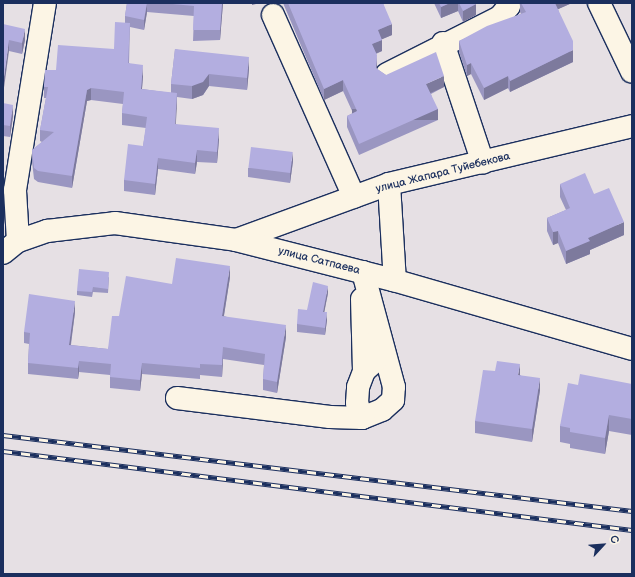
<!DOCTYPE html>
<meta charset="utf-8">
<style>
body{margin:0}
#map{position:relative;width:635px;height:577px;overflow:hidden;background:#e6e0e4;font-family:"Balsamiq Sans",sans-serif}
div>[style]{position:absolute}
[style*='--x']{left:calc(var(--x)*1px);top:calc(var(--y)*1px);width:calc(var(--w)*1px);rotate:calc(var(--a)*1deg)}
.roads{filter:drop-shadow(1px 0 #1b2f5e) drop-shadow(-1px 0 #1b2f5e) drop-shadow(0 1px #1b2f5e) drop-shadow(0 -1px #1b2f5e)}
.minor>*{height:22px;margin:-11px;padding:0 11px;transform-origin:11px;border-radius:11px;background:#fcf5e5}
.rail>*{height:4.5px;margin-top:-2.25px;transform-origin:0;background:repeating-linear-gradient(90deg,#fcf5e5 0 9px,#1b2f5e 0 18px);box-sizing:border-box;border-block:1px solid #1b2f5e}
.wall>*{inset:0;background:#9a96c1}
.shaded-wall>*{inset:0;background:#7d7a9d;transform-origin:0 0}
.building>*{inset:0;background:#b3aee0;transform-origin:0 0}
span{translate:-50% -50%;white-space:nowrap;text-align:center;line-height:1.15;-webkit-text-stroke:3px #fcf5e5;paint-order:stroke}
.street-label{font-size:11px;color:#1b2f5e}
.frame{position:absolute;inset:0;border:4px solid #1b2f5e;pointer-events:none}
.north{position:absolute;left:583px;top:525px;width:40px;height:40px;-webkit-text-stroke:3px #fcf5e5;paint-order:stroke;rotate:64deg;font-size:11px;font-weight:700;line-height:16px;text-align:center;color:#1b2f5e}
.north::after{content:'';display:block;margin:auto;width:14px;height:18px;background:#1b2f5e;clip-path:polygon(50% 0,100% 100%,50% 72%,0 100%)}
</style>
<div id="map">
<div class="roads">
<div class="minor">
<div style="--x:599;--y:3;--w:76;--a:64.4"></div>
<div style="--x:273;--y:15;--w:199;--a:66"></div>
<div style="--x:443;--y:43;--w:126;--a:71.6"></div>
<div style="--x:387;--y:74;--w:127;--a:-26.8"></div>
<div style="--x:500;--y:17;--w:14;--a:-51"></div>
<div style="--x:509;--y:6;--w:3;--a:-108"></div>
<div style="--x:389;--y:184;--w:97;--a:86.5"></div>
<div style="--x:236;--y:240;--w:163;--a:-20.1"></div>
<div style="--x:389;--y:184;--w:250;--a:-13.4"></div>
<div style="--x:18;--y:241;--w:51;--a:-93.4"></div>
<div style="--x:15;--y:190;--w:189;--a:-80.9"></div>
<div style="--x:3;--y:253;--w:19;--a:-39"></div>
<div style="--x:18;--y:241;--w:31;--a:-19"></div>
<div style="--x:47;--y:231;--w:68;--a:-6.7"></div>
<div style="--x:115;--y:223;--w:122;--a:8"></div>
<div style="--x:236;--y:240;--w:162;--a:14.3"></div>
<div style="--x:393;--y:280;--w:249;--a:16.1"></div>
<div style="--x:362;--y:299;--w:72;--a:88.4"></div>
<div style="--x:177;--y:398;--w:154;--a:7.1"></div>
<div style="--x:330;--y:417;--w:32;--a:2"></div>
<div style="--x:362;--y:418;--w:22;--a:-22"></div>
<div style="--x:382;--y:410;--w:15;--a:-42"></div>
<div style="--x:393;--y:400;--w:13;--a:-86"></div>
<div style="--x:394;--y:387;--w:119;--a:-105.1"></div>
<div style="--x:362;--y:418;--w:16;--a:-108"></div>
<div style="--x:357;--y:403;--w:16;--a:-86"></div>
<div style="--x:358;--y:387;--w:17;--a:-69"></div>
<div style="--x:364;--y:371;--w:15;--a:-42"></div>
</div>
</div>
<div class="rail">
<div style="--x:3;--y:435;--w:634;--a:6.89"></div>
<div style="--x:3;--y:451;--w:634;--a:7.16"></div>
</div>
<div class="wall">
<div style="clip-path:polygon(127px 3px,223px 3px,220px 40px,193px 41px,194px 16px,147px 12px,144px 30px,130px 27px,129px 63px,143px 76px,142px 89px,171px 93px,171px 84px,175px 49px,249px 69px,247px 90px,209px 86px,203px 95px,192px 99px,177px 97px,175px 124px,219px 139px,217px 163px,197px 162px,195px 174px,158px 169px,155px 195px,124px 191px,124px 180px,143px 146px,146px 128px,122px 125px,122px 113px,123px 104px,91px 100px,87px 101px,72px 188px,38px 182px,34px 179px,32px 161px,32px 150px,42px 142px,40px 141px,40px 130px,46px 98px,44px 98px,44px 87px,56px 70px,114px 49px,125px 23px,125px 16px)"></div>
<div style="clip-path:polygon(283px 3px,383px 3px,392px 35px,382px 39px,382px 51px,376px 54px,377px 69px,386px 75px,444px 87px,431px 94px,438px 120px,359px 155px,347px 127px,347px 116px,353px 113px,343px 91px,324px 100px)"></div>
<div style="clip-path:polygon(434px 3px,475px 3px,476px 15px,463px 22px,458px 11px,441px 18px)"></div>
<div style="clip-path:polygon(520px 3px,572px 3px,558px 9px,573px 62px,510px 92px,508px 88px,484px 100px,471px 74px,467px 76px,459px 52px,459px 41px,521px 14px,520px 12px)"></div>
<div style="clip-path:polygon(3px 24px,25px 40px,22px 54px,9px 51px)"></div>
<div style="clip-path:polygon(3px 103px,13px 116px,10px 137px,3px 136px)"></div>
<div style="clip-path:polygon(293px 161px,290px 183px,248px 177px,248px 168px)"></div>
<div style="clip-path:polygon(560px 184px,594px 194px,624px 235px,590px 250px,590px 254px,566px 264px,558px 243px,553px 245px,547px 231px,547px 218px,566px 210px,560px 197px)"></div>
<div style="clip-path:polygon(109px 277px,108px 293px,93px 292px,92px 297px,77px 295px,77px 291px)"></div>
<div style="clip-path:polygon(230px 277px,224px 316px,286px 337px,277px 393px,263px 390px,263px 379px,264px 365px,223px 359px,222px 377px,200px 375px,200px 379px,142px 374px,140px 391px,110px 388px,110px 375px,79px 372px,78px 379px,28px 374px,28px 363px,29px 344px,24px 343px,24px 332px,75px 312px,71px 345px,108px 349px,119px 316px,172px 284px)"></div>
<div style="clip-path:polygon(328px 293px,324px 312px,327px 320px,325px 335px,297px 332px,297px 324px,307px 310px)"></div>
<div style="clip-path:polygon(520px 375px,540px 390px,532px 442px,475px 433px,475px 421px)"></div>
<div style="clip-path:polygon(632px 384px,632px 435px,609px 431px,605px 454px,570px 448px,570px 444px,560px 442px,560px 426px,578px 385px)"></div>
</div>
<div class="shaded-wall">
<div style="clip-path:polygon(147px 3px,147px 12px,144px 30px,144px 20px)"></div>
<div style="clip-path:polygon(222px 3px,223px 3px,220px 40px,220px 30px)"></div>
<div style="clip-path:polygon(252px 3px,260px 3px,252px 5px)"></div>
<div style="clip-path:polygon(450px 3px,458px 3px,458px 11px,441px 18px,441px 7px)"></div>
<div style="clip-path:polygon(554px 3px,572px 3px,554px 11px)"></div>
<div style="clip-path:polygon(476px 4px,476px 15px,463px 22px,463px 11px)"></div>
<div style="clip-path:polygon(392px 24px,392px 35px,378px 41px,378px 30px)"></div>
<div style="clip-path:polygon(25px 29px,25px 40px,22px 54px,22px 43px)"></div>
<div style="clip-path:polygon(9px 40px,9px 51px,3px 95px,3px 84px)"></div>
<div style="clip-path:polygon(382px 40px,382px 51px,372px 55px,372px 44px)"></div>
<div style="clip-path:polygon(573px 50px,573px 62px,510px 92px,510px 81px)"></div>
<div style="clip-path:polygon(377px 55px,377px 66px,376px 79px,376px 68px)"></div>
<div style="clip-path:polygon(249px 57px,249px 69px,247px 90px,247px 78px)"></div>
<div style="clip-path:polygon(471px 63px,471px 74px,467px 76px,467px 65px)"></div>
<div style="clip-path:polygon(143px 65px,143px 76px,141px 100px,141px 89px)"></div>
<div style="clip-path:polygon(209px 74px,209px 86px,203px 95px,192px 99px,192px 86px)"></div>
<div style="clip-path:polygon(444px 76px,444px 87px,426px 95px,426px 84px)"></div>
<div style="clip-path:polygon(508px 76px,508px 88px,484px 100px,484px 88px)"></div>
<div style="clip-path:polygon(343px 80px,343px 91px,324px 100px,324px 89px)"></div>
<div style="clip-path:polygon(91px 88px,91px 100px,87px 101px,72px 188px,72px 176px,87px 90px)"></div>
<div style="clip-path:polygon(177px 93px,177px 105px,175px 136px,175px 124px)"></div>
<div style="clip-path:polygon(13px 105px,13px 116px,10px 137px,10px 126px)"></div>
<div style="left:438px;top:109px;width:11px;height:86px;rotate:90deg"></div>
<div style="clip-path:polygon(219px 128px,219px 139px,217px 163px,217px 152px)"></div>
<div style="clip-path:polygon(197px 150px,197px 162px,195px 174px,195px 163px)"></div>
<div style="clip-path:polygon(293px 152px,293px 161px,290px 183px,290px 174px)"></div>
<div style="clip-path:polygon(158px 158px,158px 169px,155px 195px,155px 184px)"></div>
<div style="clip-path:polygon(624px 222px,624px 235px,590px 250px,590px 254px,566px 264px,566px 251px,588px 238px)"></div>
<div style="clip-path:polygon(558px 231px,558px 243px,553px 245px,553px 232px)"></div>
<div style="clip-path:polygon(230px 266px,230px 277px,222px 327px,222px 316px)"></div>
<div style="clip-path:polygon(328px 286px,328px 293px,323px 319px,323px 312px)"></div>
<div style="clip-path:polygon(75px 301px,75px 312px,69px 356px,69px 345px)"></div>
<div style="clip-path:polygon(327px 312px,327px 320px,325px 335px,325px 328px)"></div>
<div style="clip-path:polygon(286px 325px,286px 337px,277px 393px,277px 382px)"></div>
<div style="clip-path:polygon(223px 347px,223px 359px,222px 377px,222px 365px)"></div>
<div style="clip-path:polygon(79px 361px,79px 372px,78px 379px,78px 368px)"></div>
<div style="clip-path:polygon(142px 363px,142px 374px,140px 391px,140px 380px)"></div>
<div style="clip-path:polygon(520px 364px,520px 377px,518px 375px)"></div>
<div style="clip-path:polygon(540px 378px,540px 390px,532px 442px,532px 429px)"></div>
<div style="clip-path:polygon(609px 415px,609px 431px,605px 454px,605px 438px)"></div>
</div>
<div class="building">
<div style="clip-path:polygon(127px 3px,147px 3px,144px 20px,125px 16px)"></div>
<div style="clip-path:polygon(162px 3px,222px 3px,220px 30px,193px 30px,194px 6px)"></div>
<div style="clip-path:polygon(288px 3px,383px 3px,392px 24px,378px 30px,382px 40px,372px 44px,377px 55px,376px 68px,386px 75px,436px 52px,444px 76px,426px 84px,438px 109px,359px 144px,347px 116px,357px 111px,343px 80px,324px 89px)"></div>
<div style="clip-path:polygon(439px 3px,450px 3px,441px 7px)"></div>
<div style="clip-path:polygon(459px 3px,475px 3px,476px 4px,463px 11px)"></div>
<div style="clip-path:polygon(521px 3px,555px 3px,573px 41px,573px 50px,510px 81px,508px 76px,484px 88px,471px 63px,467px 65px,459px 41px,487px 26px,526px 12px)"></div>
<div style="clip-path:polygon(115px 22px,130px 23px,128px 63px,143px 65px,141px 89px,177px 93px,175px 124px,219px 128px,217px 152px,197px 150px,195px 163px,158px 158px,155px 184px,124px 180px,128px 144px,143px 146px,147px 117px,122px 113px,124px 92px,91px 88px,87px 90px,72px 176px,38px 171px,34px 168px,32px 150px,54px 132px,40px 130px,48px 87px,44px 87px,45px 70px,56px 70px,58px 45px,114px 49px)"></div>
<div style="clip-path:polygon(3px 24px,25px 29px,22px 43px,9px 40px,3px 84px)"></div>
<div style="clip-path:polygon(175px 49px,249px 57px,247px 78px,209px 74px,203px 82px,192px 86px,171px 84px)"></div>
<div style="clip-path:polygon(3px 103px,13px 105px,10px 126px,3px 125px)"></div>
<div style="left:251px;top:147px;width:42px;height:21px;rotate:7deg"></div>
<div style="clip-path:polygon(585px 173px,594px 194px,609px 188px,624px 222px,588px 238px,590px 241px,566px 251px,558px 231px,553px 232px,547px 218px,570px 208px,560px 184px)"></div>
<div style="clip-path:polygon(176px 258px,230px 266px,222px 316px,286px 325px,277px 382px,263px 379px,265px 354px,223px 347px,222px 365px,200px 364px,200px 368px,142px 363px,140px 380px,110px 377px,111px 364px,79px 361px,78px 368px,28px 363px,30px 333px,24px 332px,29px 294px,75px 301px,69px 345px,108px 349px,112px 316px,119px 316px,126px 276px,172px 284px)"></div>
<div style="clip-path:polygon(79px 269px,109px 272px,108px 289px,93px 287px,92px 292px,77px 291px)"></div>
<div style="clip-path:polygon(313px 282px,328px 286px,323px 312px,327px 312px,325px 328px,297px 324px,298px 309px,307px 310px)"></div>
<div style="clip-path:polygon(497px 361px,520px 364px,518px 375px,540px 378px,532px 429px,475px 421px,483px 370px,495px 371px)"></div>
<div style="clip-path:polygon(580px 374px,632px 384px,632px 419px,609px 415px,605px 438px,570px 432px,570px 428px,560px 426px,568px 383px,578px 385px)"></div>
</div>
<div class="street-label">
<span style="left:443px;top:173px;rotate:-14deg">улица Жапара Туйебекова</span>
<span style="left:319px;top:261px;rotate:14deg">улица Сатпаева</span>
</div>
<div class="frame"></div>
<div class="north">С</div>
</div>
